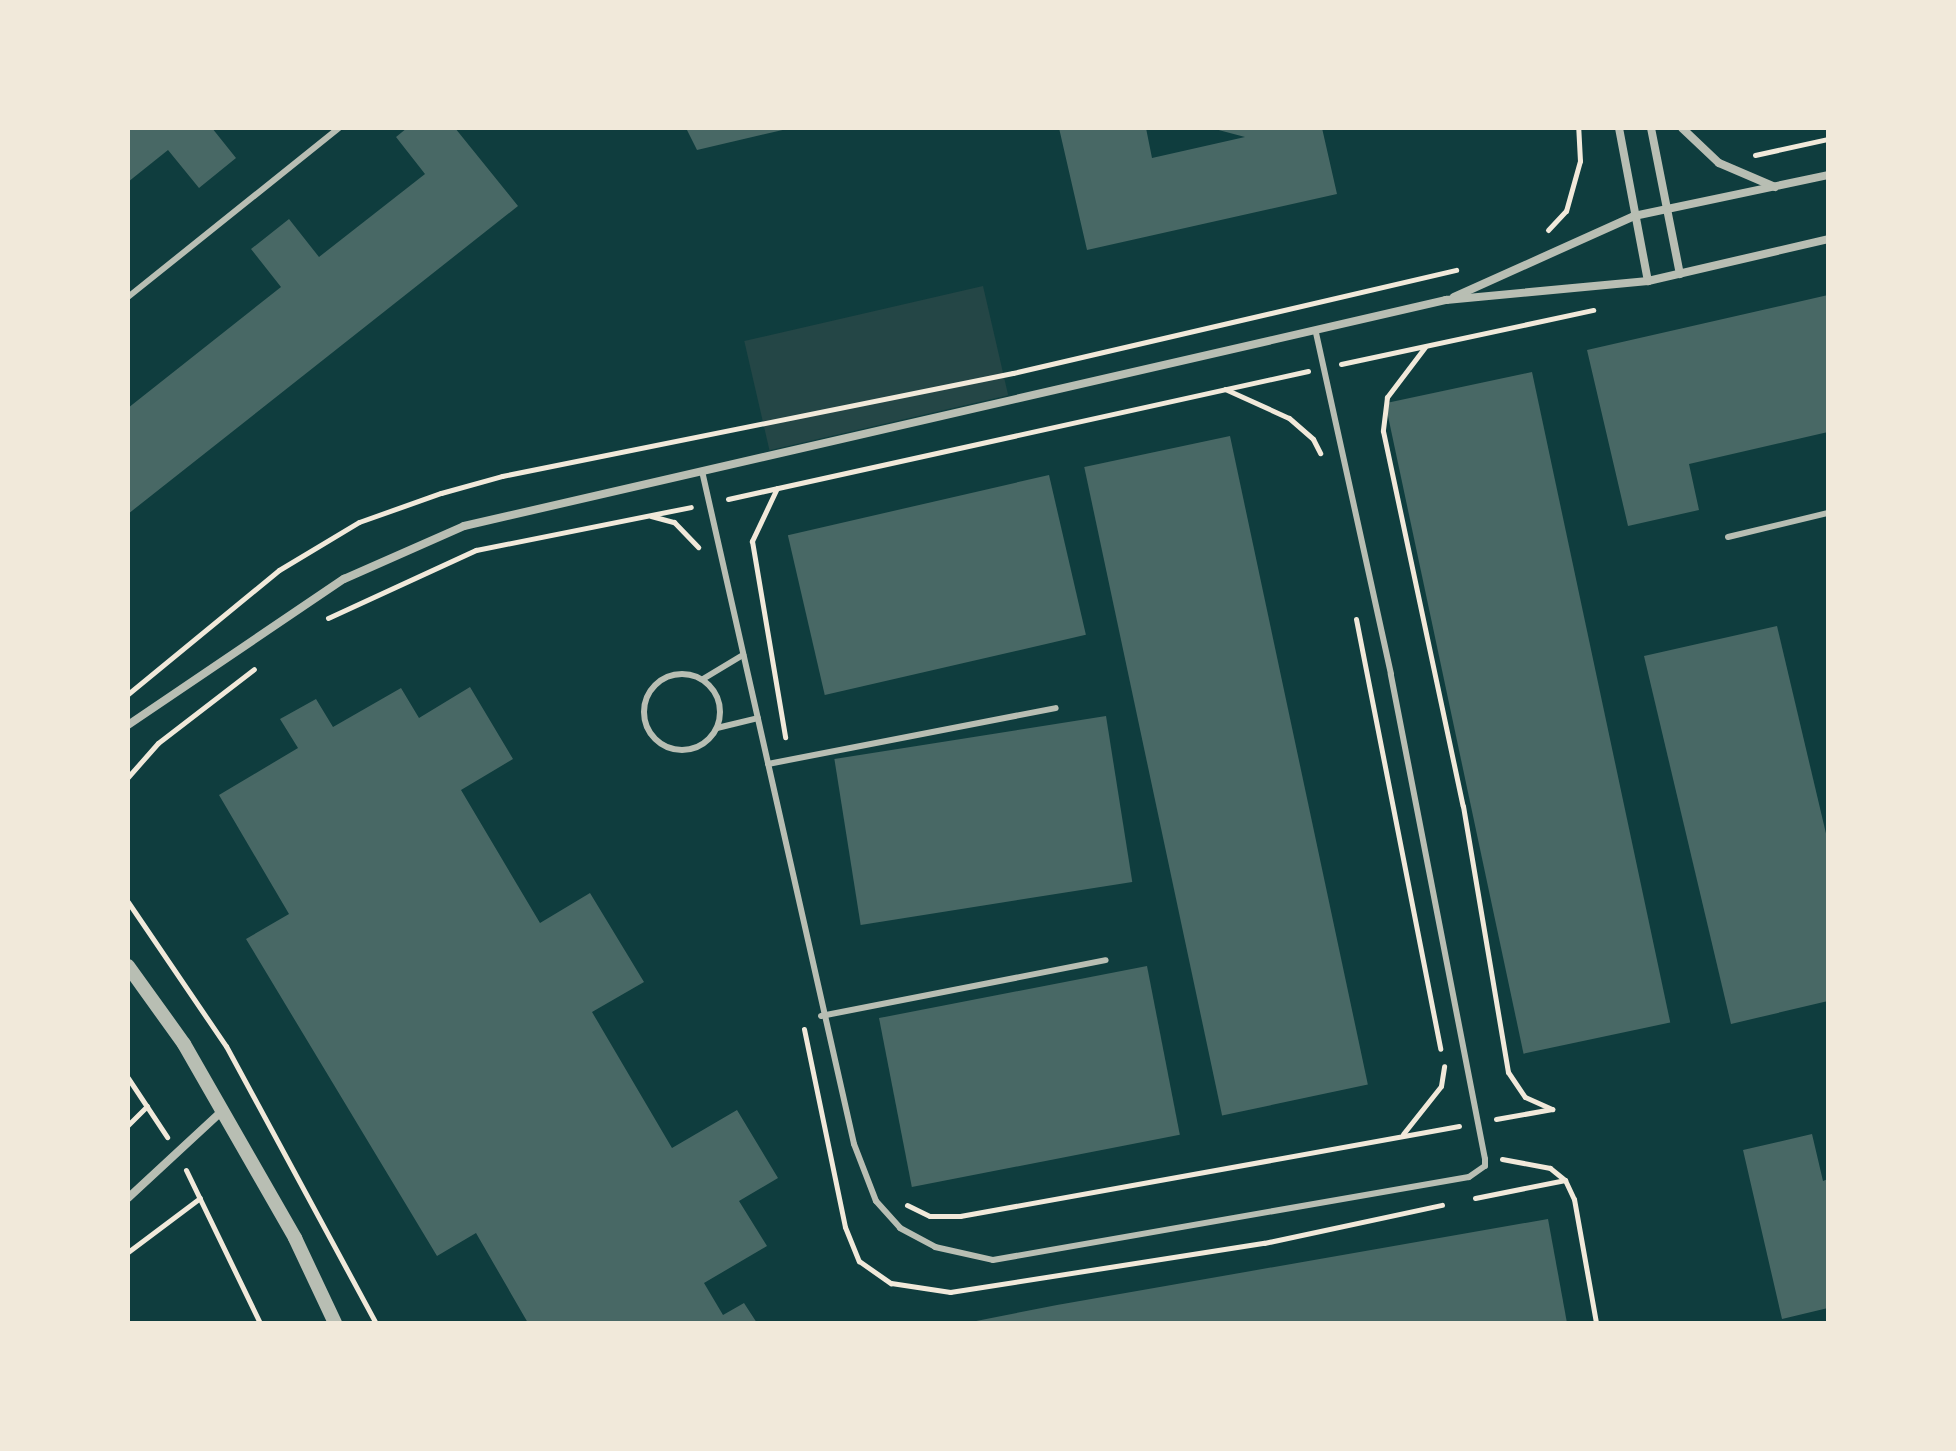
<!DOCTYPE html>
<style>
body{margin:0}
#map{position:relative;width:1956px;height:1451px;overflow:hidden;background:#0f3d3e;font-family:"Roboto Condensed",sans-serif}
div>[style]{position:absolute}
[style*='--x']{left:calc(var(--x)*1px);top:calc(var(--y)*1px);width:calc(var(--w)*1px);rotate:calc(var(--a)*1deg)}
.green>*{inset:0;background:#244646;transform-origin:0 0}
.building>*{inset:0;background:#486865;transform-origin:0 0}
.path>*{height:5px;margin:-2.5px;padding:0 2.5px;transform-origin:2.5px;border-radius:2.5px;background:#f1e9da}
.service>*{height:6px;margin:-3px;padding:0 3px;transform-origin:3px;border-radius:3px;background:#b8beb3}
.service>.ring{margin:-3px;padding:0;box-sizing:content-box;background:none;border:6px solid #b8beb3;border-radius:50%}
.minor>*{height:8px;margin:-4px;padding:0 4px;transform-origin:4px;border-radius:4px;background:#b8beb3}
.tertiary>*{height:14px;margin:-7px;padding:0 7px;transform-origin:7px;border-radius:7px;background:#b8beb3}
span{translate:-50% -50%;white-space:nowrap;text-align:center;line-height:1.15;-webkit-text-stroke:6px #f1e9da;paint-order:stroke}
.frame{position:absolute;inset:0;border:130px solid #f1e9da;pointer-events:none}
</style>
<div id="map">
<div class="green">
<div style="left:983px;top:286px;width:112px;height:245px;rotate:77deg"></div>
</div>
<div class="building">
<div style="clip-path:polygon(128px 128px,212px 128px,236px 158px,199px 188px,168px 150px,128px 182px)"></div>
<div style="clip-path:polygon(407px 128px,455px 128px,518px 206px,128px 514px,128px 408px,281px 287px,251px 249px,289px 219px,319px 257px,425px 174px,396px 137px)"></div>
<div style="clip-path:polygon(686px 128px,787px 128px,787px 129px,697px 150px)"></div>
<div style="clip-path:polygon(1059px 128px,1146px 128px,1152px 158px,1245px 137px,1211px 128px,1322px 128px,1337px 194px,1087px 250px)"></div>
<div style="clip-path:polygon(1828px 295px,1828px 432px,1689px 464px,1699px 510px,1628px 526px,1587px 350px)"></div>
<div style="left:1532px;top:372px;width:665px;height:150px;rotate:78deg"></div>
<div style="left:1230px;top:436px;width:663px;height:149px;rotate:78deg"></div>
<div style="left:1049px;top:475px;width:164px;height:268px;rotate:77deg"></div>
<div style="clip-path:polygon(1777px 626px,1828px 842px,1828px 1001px,1731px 1024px,1644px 656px)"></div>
<div style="clip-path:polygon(470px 687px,513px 759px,461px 790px,540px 923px,590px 893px,644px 982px,592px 1012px,672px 1148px,737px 1110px,778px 1178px,739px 1201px,767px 1246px,704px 1283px,723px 1315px,744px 1303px,757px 1323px,528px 1323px,476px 1233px,437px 1256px,246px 939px,289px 914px,219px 795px,298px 748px,280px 719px,316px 699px,333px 727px,401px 688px,419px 718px)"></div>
<div style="left:1106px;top:716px;width:168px;height:275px;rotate:81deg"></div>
<div style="left:1147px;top:966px;width:172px;height:273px;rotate:79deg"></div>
<div style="clip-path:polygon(1812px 1134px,1823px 1181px,1828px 1179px,1828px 1308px,1782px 1319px,1743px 1150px)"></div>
<div style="clip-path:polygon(1548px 1219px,1567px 1323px,966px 1323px,1057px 1305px)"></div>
</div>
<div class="path">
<div style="--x:1755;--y:155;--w:75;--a:-12.4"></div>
<div style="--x:1548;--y:230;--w:26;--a:-47"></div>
<div style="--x:1566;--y:211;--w:52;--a:-74.4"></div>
<div style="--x:1580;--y:161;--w:33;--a:-93"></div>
<div style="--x:1425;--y:347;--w:63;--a:127.2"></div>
<div style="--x:1387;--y:397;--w:34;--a:97"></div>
<div style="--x:1383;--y:431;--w:383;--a:78"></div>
<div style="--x:1463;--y:806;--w:270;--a:80.4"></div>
<div style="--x:1508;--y:1072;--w:30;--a:56"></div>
<div style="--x:1525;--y:1097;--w:30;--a:24"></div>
<div style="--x:1341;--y:364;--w:258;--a:-12.1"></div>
<div style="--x:1225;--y:389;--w:70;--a:24.4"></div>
<div style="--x:1289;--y:418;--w:32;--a:41"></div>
<div style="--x:1313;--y:439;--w:16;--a:63"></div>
<div style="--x:777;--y:488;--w:59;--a:115.3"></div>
<div style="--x:752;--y:541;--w:199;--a:80.4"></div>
<div style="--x:728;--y:499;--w:594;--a:-12.45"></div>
<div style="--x:651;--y:516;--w:24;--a:15"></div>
<div style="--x:674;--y:522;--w:35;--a:46"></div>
<div style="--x:328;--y:618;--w:163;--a:-24.7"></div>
<div style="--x:476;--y:550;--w:219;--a:-11.3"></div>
<div style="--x:1356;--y:619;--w:438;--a:78.9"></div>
<div style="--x:128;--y:694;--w:195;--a:-39.4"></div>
<div style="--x:279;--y:570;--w:93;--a:-31"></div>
<div style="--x:359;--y:522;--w:87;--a:-19.5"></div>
<div style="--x:441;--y:493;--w:63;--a:-15.6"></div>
<div style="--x:502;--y:476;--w:521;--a:-11.4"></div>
<div style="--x:1013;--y:373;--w:455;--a:-13.1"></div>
<div style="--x:128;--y:777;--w:45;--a:-48.6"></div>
<div style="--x:158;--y:743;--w:121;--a:-37.6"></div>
<div style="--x:128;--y:902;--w:174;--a:55.8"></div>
<div style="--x:226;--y:1046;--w:315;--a:61.6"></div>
<div style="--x:804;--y:1029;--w:202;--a:78.3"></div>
<div style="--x:845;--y:1227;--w:37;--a:68"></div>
<div style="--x:859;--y:1261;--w:39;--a:35"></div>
<div style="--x:891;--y:1283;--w:60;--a:8.7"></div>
<div style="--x:950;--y:1292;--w:318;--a:-8.9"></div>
<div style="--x:1264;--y:1243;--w:182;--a:-12.1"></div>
<div style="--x:128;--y:1078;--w:71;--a:56.5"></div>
<div style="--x:1496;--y:1119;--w:57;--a:-10.1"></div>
<div style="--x:128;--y:1125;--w:27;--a:-45"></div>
<div style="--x:1403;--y:1134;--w:61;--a:-51.6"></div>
<div style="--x:1441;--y:1086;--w:20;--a:-81"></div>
<div style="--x:1502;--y:1159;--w:49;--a:10.6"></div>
<div style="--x:1550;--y:1168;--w:19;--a:39"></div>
<div style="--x:1565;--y:1180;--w:21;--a:65"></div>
<div style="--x:1574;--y:1199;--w:126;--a:79.9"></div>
<div style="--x:186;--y:1170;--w:170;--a:64.2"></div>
<div style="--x:1475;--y:1198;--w:92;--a:-11.3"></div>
<div style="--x:907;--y:1205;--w:25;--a:26"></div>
<div style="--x:930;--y:1216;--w:30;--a:0"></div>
<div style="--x:960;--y:1216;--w:507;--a:-10.22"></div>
<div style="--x:128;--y:1252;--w:90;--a:-36.9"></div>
</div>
<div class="service">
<div style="--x:128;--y:297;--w:270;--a:-38.7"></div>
<div style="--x:702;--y:471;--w:690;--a:77.27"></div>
<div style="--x:854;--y:1144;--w:61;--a:68.9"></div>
<div style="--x:876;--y:1201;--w:36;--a:48"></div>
<div style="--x:900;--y:1228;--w:40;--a:28"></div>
<div style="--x:935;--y:1247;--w:59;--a:12.6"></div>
<div style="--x:993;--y:1260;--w:483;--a:-9.9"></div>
<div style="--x:1469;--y:1177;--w:19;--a:-35"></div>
<div style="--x:1485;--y:1166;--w:7;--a:-90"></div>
<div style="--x:1485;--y:1159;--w:494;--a:-101"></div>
<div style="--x:1391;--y:674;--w:349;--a:-102.4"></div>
<div style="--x:1728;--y:537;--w:103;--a:-13.5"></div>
<div class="ring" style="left:644px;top:674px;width:70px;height:70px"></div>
<div style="--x:703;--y:679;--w:47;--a:-31"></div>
<div style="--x:717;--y:728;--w:42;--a:-13.7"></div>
<div style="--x:768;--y:764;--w:293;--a:-11"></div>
<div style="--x:821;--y:1016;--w:290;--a:-11.1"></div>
</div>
<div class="minor">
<div style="--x:1619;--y:128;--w:156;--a:79.3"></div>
<div style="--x:1651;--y:128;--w:149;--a:78.8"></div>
<div style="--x:1682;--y:128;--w:51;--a:43.4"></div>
<div style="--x:1719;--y:163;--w:61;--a:23.2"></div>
<div style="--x:1454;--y:297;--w:197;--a:-24.2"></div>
<div style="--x:1634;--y:216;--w:198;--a:-11.9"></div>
<div style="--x:128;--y:725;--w:261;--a:-34.1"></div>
<div style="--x:344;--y:579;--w:131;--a:-23.8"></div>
<div style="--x:464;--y:526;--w:1008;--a:-12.96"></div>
<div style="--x:1446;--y:300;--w:203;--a:-5.4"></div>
<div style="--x:1648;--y:281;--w:185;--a:-13.1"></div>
<div style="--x:128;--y:1198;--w:127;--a:-42.8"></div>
</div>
<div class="tertiary">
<div style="--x:128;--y:966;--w:96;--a:54.3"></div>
<div style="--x:184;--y:1044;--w:224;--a:60.2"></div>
<div style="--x:295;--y:1238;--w:94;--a:64.8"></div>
</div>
<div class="frame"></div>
</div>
